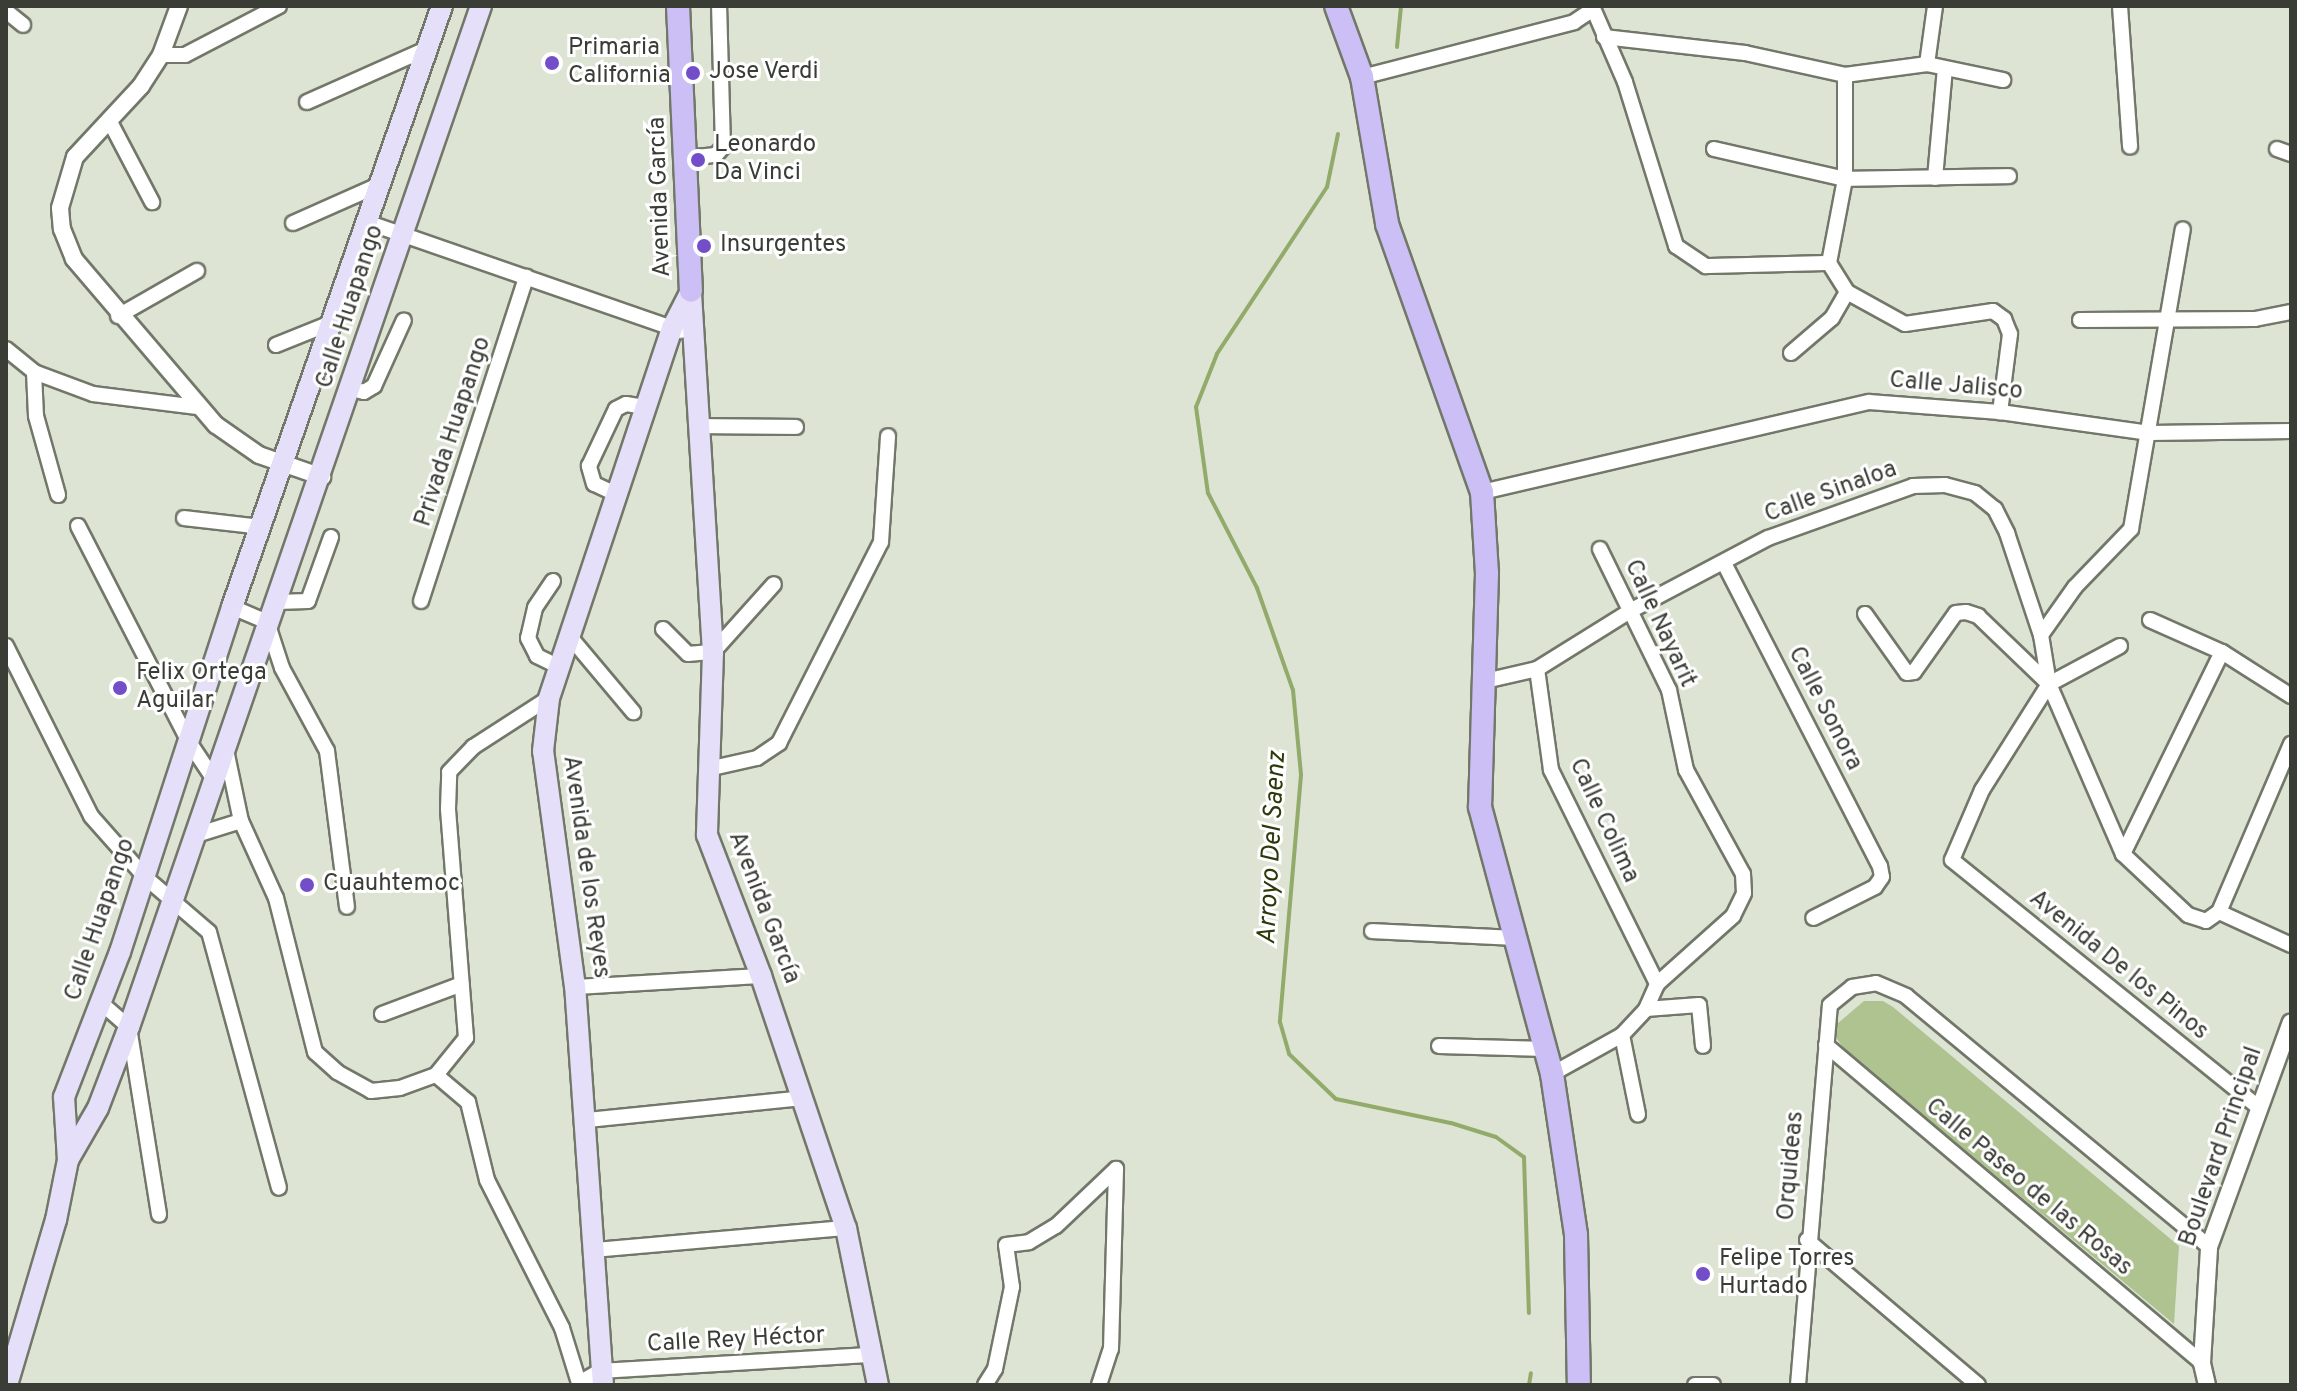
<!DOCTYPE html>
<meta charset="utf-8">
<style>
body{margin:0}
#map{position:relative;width:2297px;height:1391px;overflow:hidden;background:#dde4d4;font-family:Overpass,sans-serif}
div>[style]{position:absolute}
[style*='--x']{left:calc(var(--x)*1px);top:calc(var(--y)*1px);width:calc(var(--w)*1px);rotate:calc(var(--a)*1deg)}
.green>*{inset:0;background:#afc390}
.stream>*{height:4px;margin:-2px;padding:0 2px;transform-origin:2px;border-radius:2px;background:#92ab6b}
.roads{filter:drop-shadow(2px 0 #727869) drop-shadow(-2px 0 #727869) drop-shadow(0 2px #727869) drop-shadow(0 -2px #727869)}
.minor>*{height:14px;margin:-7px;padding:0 7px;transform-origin:7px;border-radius:7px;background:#fff}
.tertiary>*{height:16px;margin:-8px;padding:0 8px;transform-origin:8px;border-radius:8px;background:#fff}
.secondary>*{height:20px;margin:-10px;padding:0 10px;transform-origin:10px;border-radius:10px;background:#e5dffa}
.primary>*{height:22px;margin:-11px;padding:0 11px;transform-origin:11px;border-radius:11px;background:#cbbff6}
.dots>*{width:22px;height:22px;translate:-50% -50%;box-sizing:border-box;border:4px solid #fff;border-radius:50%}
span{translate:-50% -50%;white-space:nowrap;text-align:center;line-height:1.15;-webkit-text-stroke:6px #fff;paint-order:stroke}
.poi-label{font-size:24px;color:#3a3c36}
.left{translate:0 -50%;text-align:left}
.street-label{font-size:24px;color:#3a3c36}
.water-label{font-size:26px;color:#2b3a0a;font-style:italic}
.frame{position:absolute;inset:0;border:8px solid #3a3c36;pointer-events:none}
</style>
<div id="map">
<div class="green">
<div style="clip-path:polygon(1864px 1001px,1883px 1001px,1893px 1007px,2179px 1246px,2174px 1324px,1845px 1050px,1837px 1039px,1837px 1024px)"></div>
</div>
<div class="stream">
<div style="--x:1397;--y:47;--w:41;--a:-84.4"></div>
<div style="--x:1338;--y:134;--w:54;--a:101.7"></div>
<div style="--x:1327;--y:187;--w:200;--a:123.4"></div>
<div style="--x:1217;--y:354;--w:57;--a:111.6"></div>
<div style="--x:1196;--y:407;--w:87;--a:82.1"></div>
<div style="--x:1208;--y:493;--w:107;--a:62.7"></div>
<div style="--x:1257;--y:588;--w:108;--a:70.6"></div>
<div style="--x:1293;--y:690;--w:85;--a:84.6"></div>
<div style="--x:1301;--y:775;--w:248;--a:94.9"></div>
<div style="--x:1280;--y:1022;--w:33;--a:74"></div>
<div style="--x:1289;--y:1054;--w:65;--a:43.8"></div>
<div style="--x:1336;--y:1099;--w:117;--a:11.8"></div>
<div style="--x:1451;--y:1123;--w:47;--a:17.3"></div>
<div style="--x:1496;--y:1137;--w:34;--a:36"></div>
<div style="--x:1524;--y:1157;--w:156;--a:88.2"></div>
<div style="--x:1529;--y:1385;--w:12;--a:-81"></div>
</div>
<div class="roads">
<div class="minor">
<div style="--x:1592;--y:6;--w:83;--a:66.5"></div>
<div style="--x:1625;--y:82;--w:172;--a:72.7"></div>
<div style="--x:1676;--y:246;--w:36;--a:34"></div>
<div style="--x:1706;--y:266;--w:123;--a:-1.4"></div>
<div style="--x:2120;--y:6;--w:141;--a:85.9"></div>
<div style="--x:6;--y:11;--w:22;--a:39"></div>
<div style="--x:1604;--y:37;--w:142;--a:6.5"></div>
<div style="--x:1745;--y:53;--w:102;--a:12.4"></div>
<div style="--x:161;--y:55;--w:24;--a:0"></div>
<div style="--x:185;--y:55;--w:106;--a:-27.5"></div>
<div style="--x:1927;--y:64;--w:59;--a:-82.1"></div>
<div style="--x:1362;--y:77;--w:219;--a:-14.5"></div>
<div style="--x:1574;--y:22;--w:22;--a:-34"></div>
<div style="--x:307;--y:102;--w:130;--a:-24"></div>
<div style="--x:109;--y:120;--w:93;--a:62.3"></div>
<div style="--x:1714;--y:149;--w:134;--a:12.9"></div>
<div style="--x:1845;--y:179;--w:164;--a:-1"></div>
<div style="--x:2277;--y:149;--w:15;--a:20"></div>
<div style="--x:686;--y:158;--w:30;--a:-6"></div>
<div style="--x:716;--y:155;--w:11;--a:-49"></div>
<div style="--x:723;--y:147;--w:141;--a:-91.6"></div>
<div style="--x:1935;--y:178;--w:109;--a:-84.8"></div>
<div style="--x:293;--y:223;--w:96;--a:-23.9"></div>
<div style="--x:369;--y:223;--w:330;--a:19.1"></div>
<div style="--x:1829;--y:263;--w:86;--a:-79.2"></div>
<div style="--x:1845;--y:179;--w:104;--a:-90"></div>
<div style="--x:1845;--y:75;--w:83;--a:-7.6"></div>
<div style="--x:1927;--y:64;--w:78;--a:11.9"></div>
<div style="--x:1829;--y:263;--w:34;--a:58"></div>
<div style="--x:1847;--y:292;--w:66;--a:28.9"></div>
<div style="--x:1905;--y:324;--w:89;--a:-8.4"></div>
<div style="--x:1993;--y:311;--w:14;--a:36"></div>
<div style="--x:2004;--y:319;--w:16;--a:68"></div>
<div style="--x:2010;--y:334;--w:79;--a:97.3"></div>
<div style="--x:118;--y:316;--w:91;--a:-29.7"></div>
<div style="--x:2080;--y:320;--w:175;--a:-0.3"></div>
<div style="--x:2255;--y:319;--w:37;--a:-11"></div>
<div style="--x:276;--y:345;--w:61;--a:-22"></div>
<div style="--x:6;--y:349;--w:36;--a:39"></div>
<div style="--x:34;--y:372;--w:63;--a:20.4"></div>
<div style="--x:93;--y:394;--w:105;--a:7.1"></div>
<div style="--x:1791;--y:353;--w:54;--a:-40.5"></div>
<div style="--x:1832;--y:318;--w:30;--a:-60"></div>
<div style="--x:34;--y:372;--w:44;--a:87.4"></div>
<div style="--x:36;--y:416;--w:82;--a:74.4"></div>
<div style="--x:352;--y:389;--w:12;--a:14"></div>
<div style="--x:364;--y:392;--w:12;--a:-31"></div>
<div style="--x:374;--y:386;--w:72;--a:-65.6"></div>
<div style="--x:698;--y:426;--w:98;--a:0.6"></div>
<div style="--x:1482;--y:492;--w:397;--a:-13.1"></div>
<div style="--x:1869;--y:402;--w:131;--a:4.4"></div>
<div style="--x:2000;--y:412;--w:151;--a:8"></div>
<div style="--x:2150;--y:433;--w:141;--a:-0.8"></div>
<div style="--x:618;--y:495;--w:26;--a:-155"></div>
<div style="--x:594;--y:484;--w:19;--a:-106"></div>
<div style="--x:589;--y:466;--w:63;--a:-64.7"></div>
<div style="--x:616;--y:409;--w:11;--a:-27"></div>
<div style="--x:626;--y:404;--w:20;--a:9"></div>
<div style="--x:184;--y:518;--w:79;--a:6.6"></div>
<div style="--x:78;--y:526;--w:243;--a:62.8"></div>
<div style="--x:189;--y:742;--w:47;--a:56.3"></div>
<div style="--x:1724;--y:563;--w:341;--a:62.8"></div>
<div style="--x:1880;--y:866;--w:11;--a:80"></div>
<div style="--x:1882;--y:877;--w:12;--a:125"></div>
<div style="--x:1875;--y:887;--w:69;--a:153.4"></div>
<div style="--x:553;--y:581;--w:32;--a:124"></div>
<div style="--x:535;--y:608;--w:31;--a:103"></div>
<div style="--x:528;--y:638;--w:20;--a:63"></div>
<div style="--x:537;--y:656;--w:25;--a:26"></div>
<div style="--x:421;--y:601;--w:341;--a:-72"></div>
<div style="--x:277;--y:602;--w:31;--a:-2"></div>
<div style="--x:308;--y:601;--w:68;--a:-70.2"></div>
<div style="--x:232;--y:607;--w:38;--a:23"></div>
<div style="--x:267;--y:622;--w:48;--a:71.9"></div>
<div style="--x:282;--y:668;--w:94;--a:61.5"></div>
<div style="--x:327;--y:751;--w:157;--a:82.7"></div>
<div style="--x:1865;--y:614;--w:72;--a:54.6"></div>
<div style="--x:1907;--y:673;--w:7;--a:-8"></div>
<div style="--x:1914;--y:672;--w:72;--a:-54.6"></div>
<div style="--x:1956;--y:613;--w:10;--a:-6"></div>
<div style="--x:1966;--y:612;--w:13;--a:18"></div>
<div style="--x:1978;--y:616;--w:98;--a:43.8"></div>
<div style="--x:2150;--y:620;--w:79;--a:24"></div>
<div style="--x:2222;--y:652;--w:82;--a:32.5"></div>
<div style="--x:663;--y:629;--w:35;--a:45"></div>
<div style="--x:688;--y:654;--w:25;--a:-5"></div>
<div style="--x:713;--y:652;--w:91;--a:-48.1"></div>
<div style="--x:2041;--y:635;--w:59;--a:-54.7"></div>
<div style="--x:2075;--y:587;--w:81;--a:-46"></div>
<div style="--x:2131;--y:529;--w:304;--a:-80.2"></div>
<div style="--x:571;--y:638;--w:97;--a:50"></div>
<div style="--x:6;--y:646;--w:190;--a:63.4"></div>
<div style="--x:91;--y:816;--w:81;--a:48.5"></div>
<div style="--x:145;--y:877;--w:84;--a:40.7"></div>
<div style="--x:209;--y:932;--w:265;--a:74.7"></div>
<div style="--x:2120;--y:646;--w:81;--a:151.8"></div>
<div style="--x:2049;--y:684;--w:125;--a:122.3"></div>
<div style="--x:1982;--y:790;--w:76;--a:113.2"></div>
<div style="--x:1952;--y:860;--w:392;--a:38.9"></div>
<div style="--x:1537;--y:669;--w:102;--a:82.1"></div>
<div style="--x:1551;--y:770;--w:239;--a:63.6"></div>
<div style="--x:1485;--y:681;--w:53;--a:-13"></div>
<div style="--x:1537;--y:669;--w:110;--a:-31.9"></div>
<div style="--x:1630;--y:611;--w:156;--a:-27.9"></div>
<div style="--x:1768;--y:538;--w:154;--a:-19.7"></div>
<div style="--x:1913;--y:486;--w:32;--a:-2"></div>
<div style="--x:1945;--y:485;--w:31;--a:15"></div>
<div style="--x:1975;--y:493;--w:26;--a:39"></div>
<div style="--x:1995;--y:509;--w:27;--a:63"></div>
<div style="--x:2007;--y:533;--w:108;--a:71.6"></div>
<div style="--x:2041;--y:635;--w:50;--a:80.7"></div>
<div style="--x:2049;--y:684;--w:185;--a:66.5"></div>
<div style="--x:2123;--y:854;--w:89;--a:43.2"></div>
<div style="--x:2188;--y:915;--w:19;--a:18"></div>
<div style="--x:2206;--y:921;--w:16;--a:-35"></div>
<div style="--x:226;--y:750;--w:73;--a:78.1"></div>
<div style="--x:241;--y:821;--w:85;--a:65.6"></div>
<div style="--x:276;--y:898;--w:159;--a:75.8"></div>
<div style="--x:315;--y:1052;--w:30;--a:42"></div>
<div style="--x:337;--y:1072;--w:39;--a:29"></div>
<div style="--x:371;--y:1091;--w:29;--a:-6"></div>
<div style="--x:400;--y:1088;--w:38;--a:-20"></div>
<div style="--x:436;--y:1075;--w:48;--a:-51"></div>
<div style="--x:466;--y:1038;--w:230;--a:-94.5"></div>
<div style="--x:448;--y:809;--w:37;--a:-88"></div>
<div style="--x:449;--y:772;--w:35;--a:-46"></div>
<div style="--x:473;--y:747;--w:90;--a:-32.8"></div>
<div style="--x:708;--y:769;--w:50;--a:-12.7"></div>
<div style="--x:757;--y:758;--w:27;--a:-34"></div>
<div style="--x:779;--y:743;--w:225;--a:-63.1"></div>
<div style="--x:881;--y:542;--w:106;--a:-86.2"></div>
<div style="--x:196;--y:835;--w:47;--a:-17.3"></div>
<div style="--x:2123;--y:854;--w:225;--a:-63.9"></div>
<div style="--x:2219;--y:912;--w:183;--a:-66.8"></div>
<div style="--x:2219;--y:912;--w:79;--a:24.6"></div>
<div style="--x:1372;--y:931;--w:142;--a:2.8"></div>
<div style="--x:575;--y:987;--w:186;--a:-3.4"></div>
<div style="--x:100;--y:1002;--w:38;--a:41"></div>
<div style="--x:129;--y:1027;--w:190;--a:80.9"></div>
<div style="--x:1646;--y:1009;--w:53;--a:-4.3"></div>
<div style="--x:1699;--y:1005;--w:41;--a:84.4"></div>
<div style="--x:382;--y:1014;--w:85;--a:-20.6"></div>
<div style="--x:1622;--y:1035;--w:81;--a:78.6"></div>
<div style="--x:1826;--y:1045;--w:492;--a:40.2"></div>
<div style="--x:1439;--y:1046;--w:107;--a:1.6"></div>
<div style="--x:1552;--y:1074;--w:80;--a:-29.1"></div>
<div style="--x:1622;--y:1035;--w:35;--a:-47"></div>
<div style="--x:1646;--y:1009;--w:27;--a:-66"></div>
<div style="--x:1657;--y:984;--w:102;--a:-41.8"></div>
<div style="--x:1733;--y:916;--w:25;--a:-64"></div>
<div style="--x:1744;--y:893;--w:19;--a:-93"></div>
<div style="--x:1743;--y:874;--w:119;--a:-118.7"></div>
<div style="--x:1686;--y:770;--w:82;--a:-102"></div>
<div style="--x:1669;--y:690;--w:157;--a:-116.1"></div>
<div style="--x:436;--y:1075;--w:42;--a:40.2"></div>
<div style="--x:468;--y:1102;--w:80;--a:76.3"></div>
<div style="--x:487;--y:1180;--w:166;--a:63.1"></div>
<div style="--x:562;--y:1328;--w:58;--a:72.8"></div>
<div style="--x:579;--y:1383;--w:24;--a:-30"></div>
<div style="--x:600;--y:1371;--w:273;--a:-3.4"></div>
<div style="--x:587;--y:1120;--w:217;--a:-5.8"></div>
<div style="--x:1807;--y:1240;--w:224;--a:40.3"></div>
<div style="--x:594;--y:1250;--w:253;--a:-5"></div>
<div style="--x:985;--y:1385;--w:19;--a:-58"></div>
<div style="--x:995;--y:1369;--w:84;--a:-78.3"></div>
<div style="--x:1012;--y:1287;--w:42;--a:-98.1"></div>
<div style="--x:1006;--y:1245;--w:23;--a:-7"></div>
<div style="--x:1029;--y:1242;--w:31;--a:-31"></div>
<div style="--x:1056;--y:1226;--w:83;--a:-43.5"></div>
<div style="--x:1099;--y:1385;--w:38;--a:-72"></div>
<div style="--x:1111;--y:1349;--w:180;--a:-88.4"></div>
<div style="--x:1695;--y:1385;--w:18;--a:0"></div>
<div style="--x:1798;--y:1385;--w:381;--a:-85.2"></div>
<div style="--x:1830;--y:1005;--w:28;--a:-39"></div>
<div style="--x:1852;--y:987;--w:24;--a:-9"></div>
<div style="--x:1876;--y:983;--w:33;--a:23"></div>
<div style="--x:1906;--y:996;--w:393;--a:39.6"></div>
</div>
<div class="tertiary">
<div style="--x:179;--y:6;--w:52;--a:110.2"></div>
<div style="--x:161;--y:55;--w:37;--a:123"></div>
<div style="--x:141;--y:86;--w:97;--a:132.9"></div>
<div style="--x:75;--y:157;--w:53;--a:106.4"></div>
<div style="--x:60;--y:208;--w:21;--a:85"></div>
<div style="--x:62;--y:229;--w:32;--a:68"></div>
<div style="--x:74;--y:259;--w:218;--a:49.5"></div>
<div style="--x:216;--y:425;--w:52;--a:34.9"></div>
<div style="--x:259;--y:455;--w:67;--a:19.2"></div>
<div style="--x:2207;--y:1385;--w:23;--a:-103"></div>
<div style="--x:2202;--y:1363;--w:116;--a:-86.5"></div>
<div style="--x:2209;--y:1247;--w:239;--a:-70"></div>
</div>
<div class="secondary">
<div style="--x:691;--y:293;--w:360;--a:86.5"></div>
<div style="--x:713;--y:652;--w:183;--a:91.9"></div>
<div style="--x:707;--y:835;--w:151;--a:69"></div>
<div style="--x:761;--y:976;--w:266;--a:71.4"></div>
<div style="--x:846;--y:1228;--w:160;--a:78.5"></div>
<div style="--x:68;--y:1160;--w:60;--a:-60"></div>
<div style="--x:98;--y:1108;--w:87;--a:-69.1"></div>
<div style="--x:129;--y:1027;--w:1080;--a:-70.98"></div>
<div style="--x:7;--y:1385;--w:172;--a:-73.5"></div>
<div style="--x:56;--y:1220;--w:61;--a:-78.7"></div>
<div style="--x:68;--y:1160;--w:63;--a:-93.6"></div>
<div style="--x:64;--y:1097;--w:155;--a:-68.9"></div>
<div style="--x:120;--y:952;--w:363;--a:-72"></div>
<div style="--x:232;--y:607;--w:637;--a:-70.74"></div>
<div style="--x:603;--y:1385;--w:399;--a:-94"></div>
<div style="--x:575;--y:987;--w:238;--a:-97.7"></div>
<div style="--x:543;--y:751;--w:53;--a:-83.5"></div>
<div style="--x:549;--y:698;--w:390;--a:-71.6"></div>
<div style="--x:672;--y:328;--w:42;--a:-62.8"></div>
</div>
<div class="primary">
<div style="--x:678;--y:6;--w:285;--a:87.4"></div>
<div style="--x:1336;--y:6;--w:76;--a:69.9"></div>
<div style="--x:1362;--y:77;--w:149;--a:80.3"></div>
<div style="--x:1387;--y:224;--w:284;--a:70.5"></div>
<div style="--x:1482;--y:492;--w:81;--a:86.5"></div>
<div style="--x:1487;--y:573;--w:234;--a:91.7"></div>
<div style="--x:1480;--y:807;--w:277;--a:74.9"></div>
<div style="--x:1552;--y:1074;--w:163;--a:81.5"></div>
<div style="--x:1576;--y:1235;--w:150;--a:88.9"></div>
</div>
</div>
<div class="dots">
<div style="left:552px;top:63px;background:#724ec8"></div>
<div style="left:693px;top:73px;background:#724ec8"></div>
<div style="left:698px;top:160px;background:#724ec8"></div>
<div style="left:704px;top:246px;background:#724ec8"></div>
<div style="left:120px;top:688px;background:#724ec8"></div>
<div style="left:307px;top:885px;background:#724ec8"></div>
<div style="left:1703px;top:1274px;background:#724ec8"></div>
</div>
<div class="poi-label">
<span class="left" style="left:568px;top:63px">Primaria<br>California</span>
<span class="left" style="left:709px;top:73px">Jose Verdi</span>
<span class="left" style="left:714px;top:160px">Leonardo<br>Da Vinci</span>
<span class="left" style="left:720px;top:246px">Insurgentes</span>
<span class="left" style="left:136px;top:688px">Felix Ortega<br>Aguilar</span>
<span class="left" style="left:323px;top:885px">Cuauhtemoc</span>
<span class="left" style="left:1719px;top:1274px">Felipe Torres<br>Hurtado</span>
</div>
<div class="street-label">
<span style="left:661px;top:197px;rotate:-92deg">Avenida García</span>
<span style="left:351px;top:307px;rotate:-72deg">Calle Huapango</span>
<span style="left:1956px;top:387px;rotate:5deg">Calle Jalisco</span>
<span style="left:454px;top:432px;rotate:-72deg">Privada Huapango</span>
<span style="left:1831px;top:493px;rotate:-20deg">Calle Sinaloa</span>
<span style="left:1659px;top:624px;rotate:65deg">Calle Nayarit</span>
<span style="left:1824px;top:709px;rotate:63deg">Calle Sonora</span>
<span style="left:1603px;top:821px;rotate:65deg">Calle Colima</span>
<span style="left:585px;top:867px;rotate:82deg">Avenida de los Reyes</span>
<span style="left:763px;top:908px;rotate:69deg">Avenida García</span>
<span style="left:101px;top:920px;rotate:-71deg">Calle Huapango</span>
<span style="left:2118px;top:966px;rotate:39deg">Avenida De los Pinos</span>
<span style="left:2222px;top:1147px;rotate:-71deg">Boulevard Principal</span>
<span style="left:1792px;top:1166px;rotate:-85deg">Orquideas</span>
<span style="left:2028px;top:1188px;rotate:40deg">Calle Paseo de las Rosas</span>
<span style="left:736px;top:1341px;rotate:-3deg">Calle Rey Héctor</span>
</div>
<div class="water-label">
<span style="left:1273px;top:848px;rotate:-87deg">Arroyo Del Saenz</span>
</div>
<div class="frame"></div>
</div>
